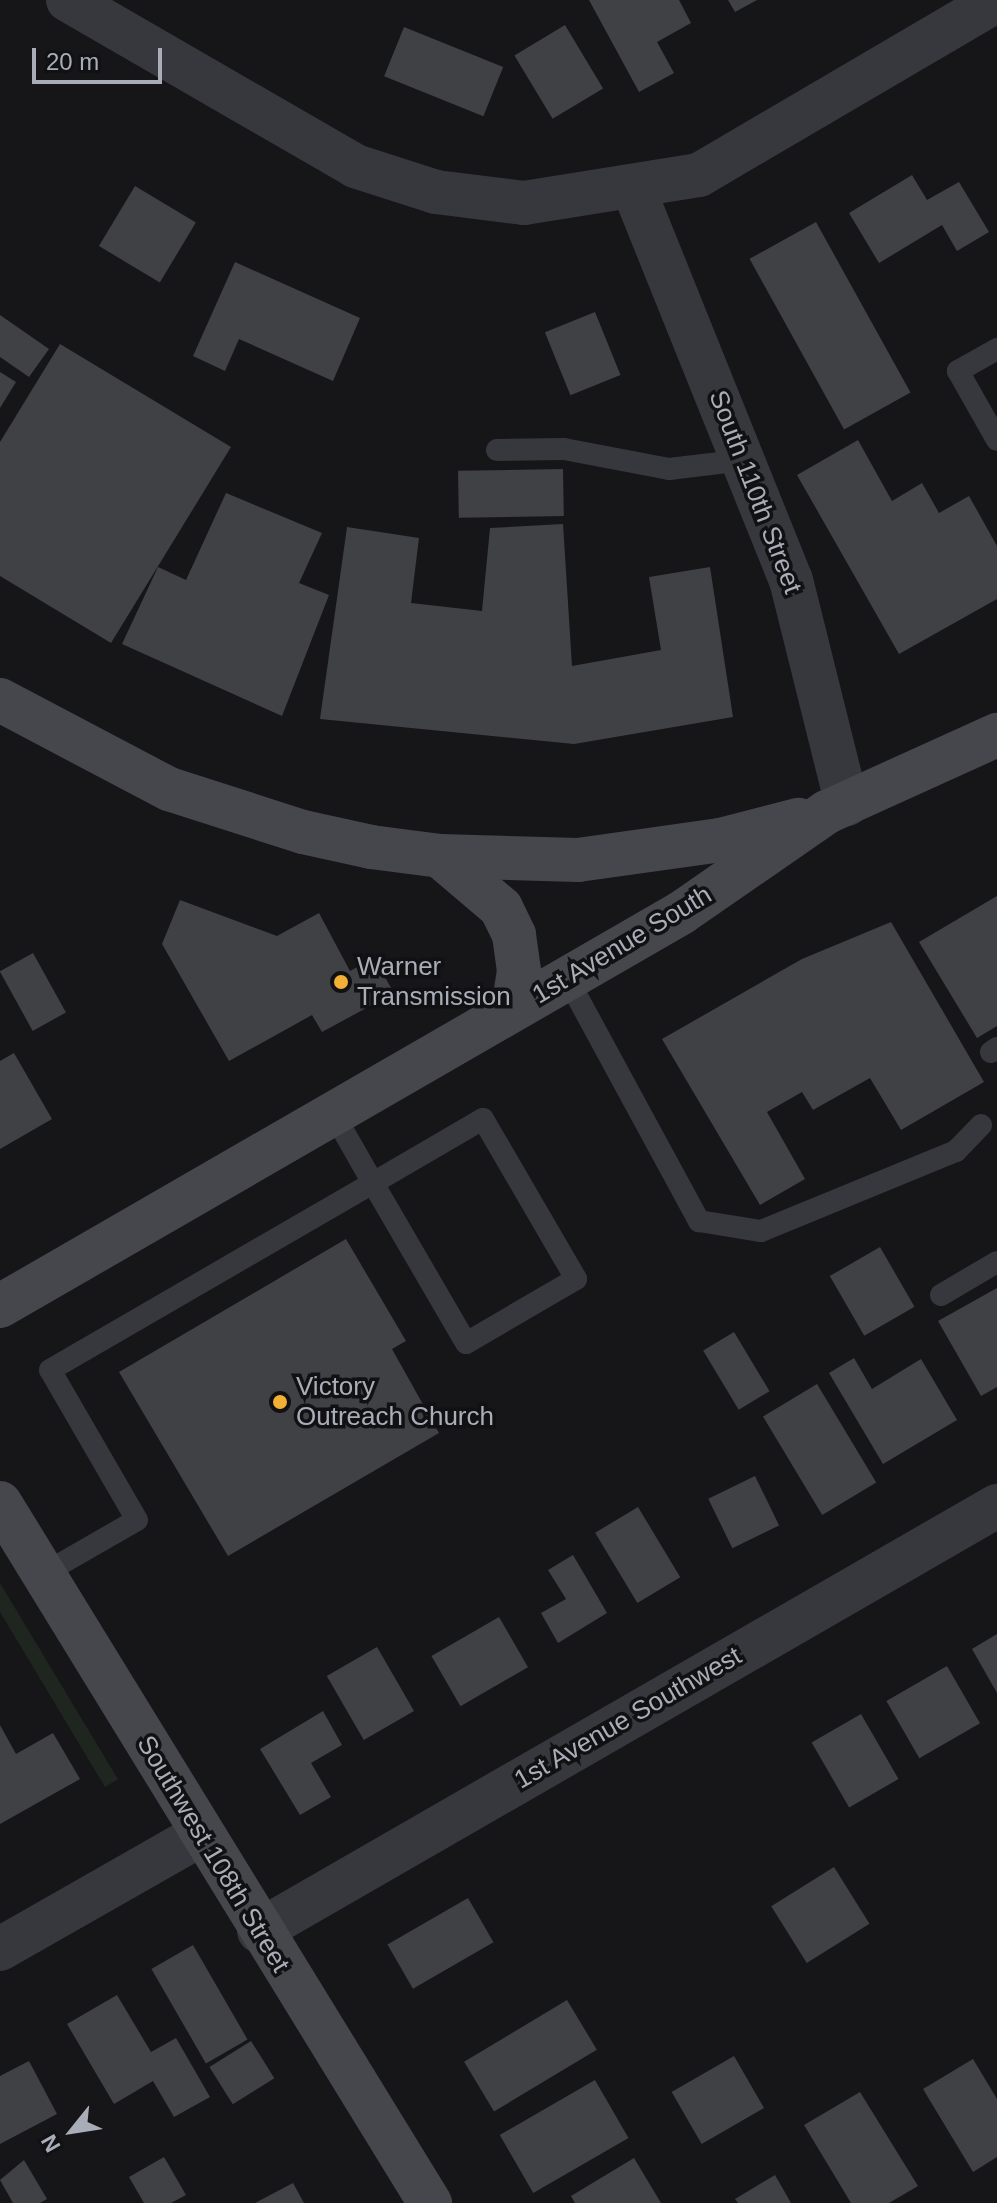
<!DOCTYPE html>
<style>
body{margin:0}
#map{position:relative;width:997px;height:2203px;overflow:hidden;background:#161618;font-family:Arial,sans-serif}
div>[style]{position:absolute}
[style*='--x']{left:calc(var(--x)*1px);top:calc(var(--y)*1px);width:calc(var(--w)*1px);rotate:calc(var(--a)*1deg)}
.green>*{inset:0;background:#1e261f;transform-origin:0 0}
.building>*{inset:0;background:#404145;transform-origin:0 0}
.lane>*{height:22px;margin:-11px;padding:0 11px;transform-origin:11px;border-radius:11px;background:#37383d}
.street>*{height:44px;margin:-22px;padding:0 22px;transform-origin:22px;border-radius:22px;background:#37383d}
.secondary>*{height:44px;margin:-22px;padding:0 22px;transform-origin:22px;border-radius:22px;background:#45474d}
.dots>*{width:22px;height:22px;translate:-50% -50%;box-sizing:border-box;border:4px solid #111113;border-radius:50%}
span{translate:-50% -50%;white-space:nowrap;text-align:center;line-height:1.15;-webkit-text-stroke:7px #111113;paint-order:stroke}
.street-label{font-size:26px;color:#a8adb8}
.poi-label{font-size:26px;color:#a8adb8}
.left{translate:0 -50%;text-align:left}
.north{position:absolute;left:32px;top:2091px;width:80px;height:80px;-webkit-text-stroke:6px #111113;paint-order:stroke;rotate:240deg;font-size:22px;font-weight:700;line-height:32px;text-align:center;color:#a8adb8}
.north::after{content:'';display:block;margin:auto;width:28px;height:36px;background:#a8adb8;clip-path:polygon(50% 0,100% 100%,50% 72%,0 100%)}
.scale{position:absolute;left:32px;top:48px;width:130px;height:36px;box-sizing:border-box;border:4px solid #a8adb8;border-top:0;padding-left:10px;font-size:24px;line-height:28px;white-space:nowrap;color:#a8adb8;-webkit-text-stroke:6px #111113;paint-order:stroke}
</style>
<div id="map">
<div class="green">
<div style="left:0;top:1583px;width:229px;height:15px;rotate:59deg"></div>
</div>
<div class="building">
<div style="clip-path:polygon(589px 0,679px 0,691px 23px,657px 42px,674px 73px,639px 92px)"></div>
<div style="clip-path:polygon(728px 0,757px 0,735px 12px)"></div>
<div style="left:565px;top:25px;width:74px;height:59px;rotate:59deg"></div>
<div style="left:404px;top:27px;width:107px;height:53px;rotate:22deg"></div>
<div style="clip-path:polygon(912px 175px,927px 200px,959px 182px,989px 232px,957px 251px,942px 225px,879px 263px,849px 213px)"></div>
<div style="left:135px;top:186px;width:71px;height:70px;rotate:31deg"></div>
<div style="left:816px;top:222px;width:195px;height:76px;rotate:61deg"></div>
<div style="clip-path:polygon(235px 262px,360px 318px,333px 381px,239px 339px,225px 371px,193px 356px)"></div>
<div style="left:595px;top:312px;width:68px;height:54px;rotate:68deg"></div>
<div style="clip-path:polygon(0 315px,49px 349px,29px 377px,0 357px)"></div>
<div style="clip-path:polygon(60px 344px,231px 447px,111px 643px,0 576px,0 442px)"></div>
<div style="clip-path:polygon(0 372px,16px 382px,0 408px)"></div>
<div style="clip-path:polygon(858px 440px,892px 501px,922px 483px,939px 513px,969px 496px,997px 546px,997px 599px,899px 654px,797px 475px)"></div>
<div style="left:563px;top:469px;width:47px;height:105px;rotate:89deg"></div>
<div style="clip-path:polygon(226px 493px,322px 533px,299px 583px,329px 595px,282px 716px,122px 644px,158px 567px,186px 580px)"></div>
<div style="clip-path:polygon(563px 524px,572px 666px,661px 650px,649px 577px,710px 567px,733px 717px,574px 744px,320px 719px,347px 527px,419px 538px,411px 603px,482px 611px,490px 528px)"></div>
<div style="clip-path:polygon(997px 896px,997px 1026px,977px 1038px,919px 942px)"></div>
<div style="clip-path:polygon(180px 900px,277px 936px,319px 913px,350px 971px,374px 958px,394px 993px,322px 1032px,312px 1015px,229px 1061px,162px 944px)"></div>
<div style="clip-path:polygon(891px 922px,984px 1082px,901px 1130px,870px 1078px,813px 1110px,802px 1092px,767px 1112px,805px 1179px,760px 1205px,662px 1039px,802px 959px)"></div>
<div style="left:33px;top:953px;width:68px;height:38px;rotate:61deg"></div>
<div style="clip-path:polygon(14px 1053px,52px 1119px,0 1149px,0 1061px)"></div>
<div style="clip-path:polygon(346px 1239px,406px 1341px,392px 1349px,439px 1433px,228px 1556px,119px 1372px)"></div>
<div style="left:880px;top:1247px;width:69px;height:58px;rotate:60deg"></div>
<div style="clip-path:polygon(997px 1288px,997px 1387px,981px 1396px,938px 1321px)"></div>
<div style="left:734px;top:1332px;width:69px;height:36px;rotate:59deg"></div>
<div style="clip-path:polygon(854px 1358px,872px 1389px,921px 1359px,957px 1420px,883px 1464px,829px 1373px)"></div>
<div style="left:817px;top:1384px;width:115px;height:63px;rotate:59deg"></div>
<div style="left:755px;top:1476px;width:55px;height:52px;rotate:64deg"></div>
<div style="left:638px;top:1507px;width:82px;height:50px;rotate:59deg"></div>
<div style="clip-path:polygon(573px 1555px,607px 1613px,558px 1643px,541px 1613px,566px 1599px,548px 1570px)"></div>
<div style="left:499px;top:1617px;width:58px;height:78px;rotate:60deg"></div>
<div style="clip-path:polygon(997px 1634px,997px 1693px,972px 1649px)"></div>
<div style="left:377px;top:1647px;width:74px;height:58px;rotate:60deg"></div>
<div style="left:947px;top:1666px;width:66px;height:70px;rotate:60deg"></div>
<div style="clip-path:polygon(323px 1711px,342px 1745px,311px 1763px,331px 1797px,300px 1815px,260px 1749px)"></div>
<div style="left:861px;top:1714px;width:75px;height:57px;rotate:60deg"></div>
<div style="clip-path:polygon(0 1725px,16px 1754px,53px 1733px,80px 1779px,0 1824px)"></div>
<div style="left:834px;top:1867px;width:67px;height:74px;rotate:58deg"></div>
<div style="left:468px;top:1898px;width:51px;height:93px;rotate:60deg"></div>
<div style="left:193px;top:1945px;width:109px;height:48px;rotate:60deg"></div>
<div style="clip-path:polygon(117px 1995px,151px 2052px,176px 2038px,210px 2097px,174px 2117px,153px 2081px,114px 2104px,67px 2024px)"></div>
<div style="left:567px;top:2000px;width:58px;height:120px;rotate:59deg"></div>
<div style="left:251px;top:2041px;width:44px;height:49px;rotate:58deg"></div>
<div style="left:734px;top:2056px;width:60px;height:72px;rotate:60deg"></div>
<div style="clip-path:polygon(973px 2059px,997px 2099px,997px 2157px,973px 2172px,923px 2089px)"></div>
<div style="clip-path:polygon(29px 2061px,57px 2114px,0 2144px,0 2076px)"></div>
<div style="left:595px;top:2080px;width:67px;height:110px;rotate:60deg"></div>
<div style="clip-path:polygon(860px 2092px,918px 2186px,889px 2203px,851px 2203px,804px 2125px)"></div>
<div style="clip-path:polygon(164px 2157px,186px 2195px,171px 2203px,144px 2203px,129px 2177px)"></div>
<div style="clip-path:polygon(634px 2158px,661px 2203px,575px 2203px,571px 2196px)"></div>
<div style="clip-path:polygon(24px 2160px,47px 2199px,40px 2203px,13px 2203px,0 2180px)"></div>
<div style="clip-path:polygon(775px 2175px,791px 2203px,738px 2203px,735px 2199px)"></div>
<div style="clip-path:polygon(293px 2183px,304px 2203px,255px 2203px)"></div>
</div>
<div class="lane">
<div style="--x:997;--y:349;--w:45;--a:150.6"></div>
<div style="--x:958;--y:371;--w:79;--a:60.5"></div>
<div style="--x:497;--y:450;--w:67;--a:-0.9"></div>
<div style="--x:564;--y:449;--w:107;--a:10.8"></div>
<div style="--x:669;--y:469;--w:77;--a:-6.8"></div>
<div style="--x:567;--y:978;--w:277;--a:61.5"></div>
<div style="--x:699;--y:1221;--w:63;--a:9.2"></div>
<div style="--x:761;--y:1231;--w:211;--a:-22.3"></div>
<div style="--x:956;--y:1151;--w:36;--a:-46"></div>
<div style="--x:991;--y:1052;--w:7;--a:-34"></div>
<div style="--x:483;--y:1119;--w:185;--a:59.8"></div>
<div style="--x:576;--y:1279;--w:127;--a:149.8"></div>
<div style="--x:466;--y:1343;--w:185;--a:-120.2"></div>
<div style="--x:373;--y:1183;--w:127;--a:-30.2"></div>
<div style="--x:941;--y:1295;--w:65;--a:-30.5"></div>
<div style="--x:43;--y:1574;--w:108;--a:-29.9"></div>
<div style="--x:137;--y:1520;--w:173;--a:-120.1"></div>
<div style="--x:50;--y:1370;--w:373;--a:-30.1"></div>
<div style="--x:373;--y:1183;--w:81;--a:-119.7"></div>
</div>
<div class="street">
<div style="--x:68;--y:0;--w:332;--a:30"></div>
<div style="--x:355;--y:166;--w:85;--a:17.8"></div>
<div style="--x:436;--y:192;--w:89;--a:7.1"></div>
<div style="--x:524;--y:203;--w:177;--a:-9.1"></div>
<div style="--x:699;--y:175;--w:346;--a:-30.4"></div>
<div style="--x:634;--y:190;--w:420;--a:68.1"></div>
<div style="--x:791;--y:580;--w:231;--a:76"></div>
<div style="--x:259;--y:1931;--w:852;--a:-29.94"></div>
<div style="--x:0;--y:1949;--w:230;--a:-29.7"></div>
</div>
<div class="secondary">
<div style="--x:0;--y:700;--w:191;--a:27.8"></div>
<div style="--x:169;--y:789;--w:141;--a:17.8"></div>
<div style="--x:303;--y:832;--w:70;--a:12.4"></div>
<div style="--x:371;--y:847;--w:70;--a:7.4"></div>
<div style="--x:440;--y:856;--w:138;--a:1.7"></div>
<div style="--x:578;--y:860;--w:143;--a:-8"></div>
<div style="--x:720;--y:840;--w:81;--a:-14.4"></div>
<div style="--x:440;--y:856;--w:80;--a:40.4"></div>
<div style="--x:501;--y:908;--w:30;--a:64"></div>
<div style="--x:514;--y:935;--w:36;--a:82"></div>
<div style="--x:519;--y:971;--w:38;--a:99"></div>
<div style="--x:0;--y:1306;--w:786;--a:-29.99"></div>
<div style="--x:681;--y:913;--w:178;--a:-34.7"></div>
<div style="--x:827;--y:812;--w:187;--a:-24.4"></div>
<div style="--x:0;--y:1503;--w:822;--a:58.44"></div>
</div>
<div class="dots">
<div style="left:341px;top:982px;background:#f2b134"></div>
<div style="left:280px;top:1402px;background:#f2b134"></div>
</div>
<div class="street-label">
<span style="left:755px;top:492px;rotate:69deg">South 110th Street</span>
<span style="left:622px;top:945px;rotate:-31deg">1st Avenue South</span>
<span style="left:628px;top:1718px;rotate:-30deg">1st Avenue Southwest</span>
<span style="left:213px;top:1854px;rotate:59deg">Southwest 108th Street</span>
</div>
<div class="poi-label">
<span class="left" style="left:357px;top:982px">Warner<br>Transmission</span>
<span class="left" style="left:296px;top:1402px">Victory<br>Outreach Church</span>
</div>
<div class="north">N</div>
<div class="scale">20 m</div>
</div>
